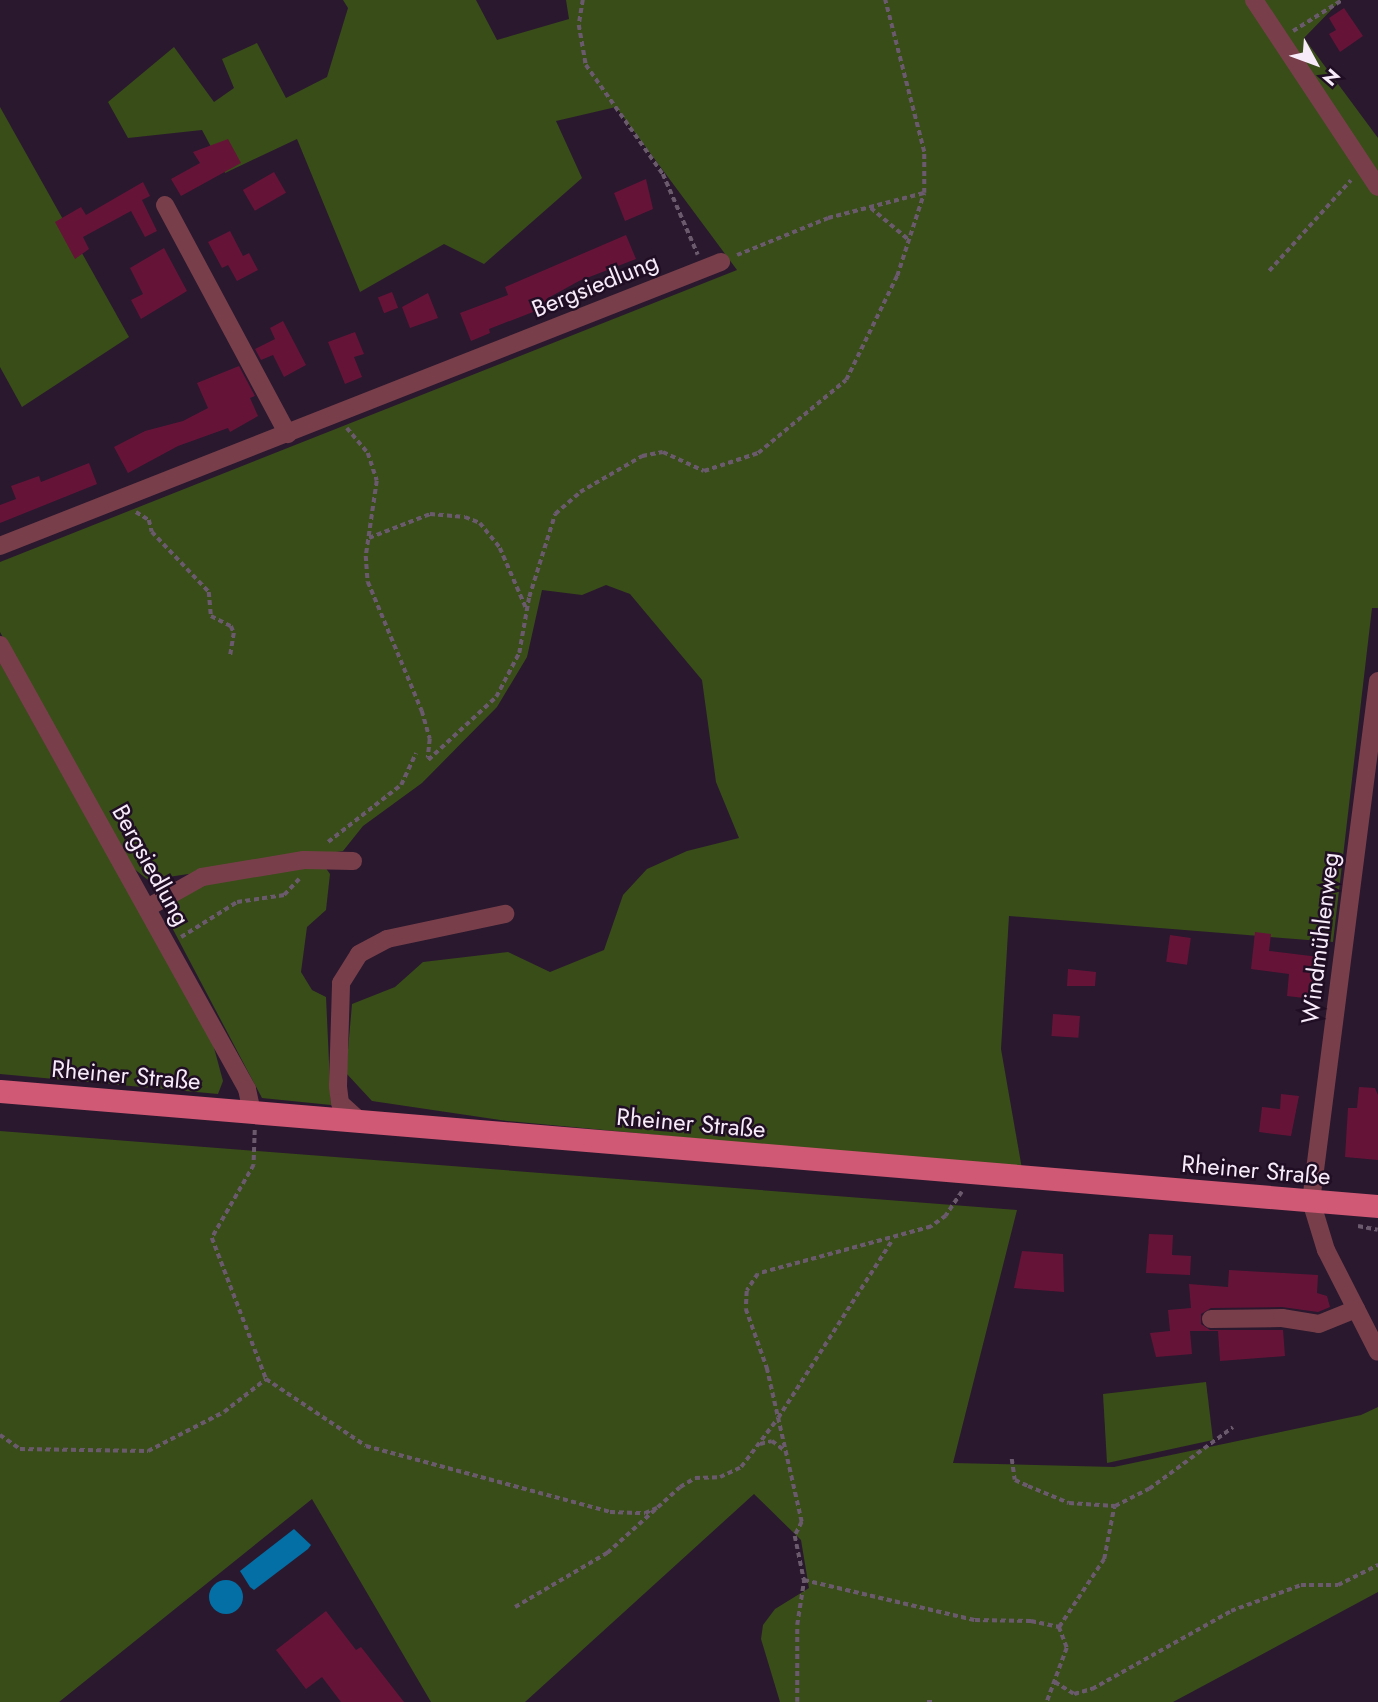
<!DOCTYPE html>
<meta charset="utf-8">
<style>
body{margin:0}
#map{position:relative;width:1378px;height:1702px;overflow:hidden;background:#2a182e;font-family:Jost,sans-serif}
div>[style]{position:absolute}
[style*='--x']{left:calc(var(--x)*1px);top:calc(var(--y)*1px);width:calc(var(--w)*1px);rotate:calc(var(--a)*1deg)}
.green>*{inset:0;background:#394d19}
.water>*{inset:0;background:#036fa5}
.round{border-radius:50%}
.building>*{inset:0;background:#661338;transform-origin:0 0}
.path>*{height:3.5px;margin-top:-1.75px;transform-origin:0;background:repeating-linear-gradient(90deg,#6b5a6e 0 5px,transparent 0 8.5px)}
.minor>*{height:18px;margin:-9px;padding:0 9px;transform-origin:9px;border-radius:9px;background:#783f4b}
.major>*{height:23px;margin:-11.5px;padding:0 11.5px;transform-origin:11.5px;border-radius:11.5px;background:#d05975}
span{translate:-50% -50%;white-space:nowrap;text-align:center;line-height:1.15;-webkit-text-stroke:5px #200e24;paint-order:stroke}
.street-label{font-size:24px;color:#f7eaf9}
.north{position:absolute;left:1280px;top:28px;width:70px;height:70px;-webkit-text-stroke:5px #200e24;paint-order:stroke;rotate:131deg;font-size:19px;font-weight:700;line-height:28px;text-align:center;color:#f7eaf9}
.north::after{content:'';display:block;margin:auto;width:24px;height:32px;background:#f7eaf9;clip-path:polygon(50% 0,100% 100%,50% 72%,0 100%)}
</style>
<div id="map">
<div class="green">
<div style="clip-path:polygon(343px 0,476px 0,497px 40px,569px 19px,566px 0,1341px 0,1304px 38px,1378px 138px,1378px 608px,1372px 608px,1333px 942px,1009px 916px,1001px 1049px,1022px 1169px,507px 1121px,372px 1101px,346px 1073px,352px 1004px,395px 987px,423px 962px,508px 952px,550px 972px,604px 950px,623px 895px,647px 869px,687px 851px,739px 838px,716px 782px,702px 680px,630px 594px,606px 585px,582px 595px,542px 590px,527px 657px,497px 707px,422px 783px,363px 826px,343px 851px,148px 880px,127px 863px,0 632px,0 562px,737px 270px,616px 107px,556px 121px,582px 178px,484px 264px,444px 244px,360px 292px,297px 139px,225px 173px,202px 130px,128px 138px,108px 102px,174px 47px,214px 102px,234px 88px,222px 59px,257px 43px,286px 98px,327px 77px,348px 8px)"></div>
<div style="clip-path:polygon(0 107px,129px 337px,22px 407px,0 367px)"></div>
<div style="clip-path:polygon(0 663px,213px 1044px,223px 1081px,218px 1094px,0 1074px)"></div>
<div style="clip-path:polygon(296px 867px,325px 867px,330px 874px,326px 910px,307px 927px,301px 972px,312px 990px,326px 997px,331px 1105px,262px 1098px,167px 918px,172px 904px,196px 886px)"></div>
<div style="clip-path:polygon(0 1131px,1017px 1210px,953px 1463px,1114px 1467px,1361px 1415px,1378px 1407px,1378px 1592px,1173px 1702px,780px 1702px,761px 1639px,763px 1625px,775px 1609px,809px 1588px,801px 1540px,754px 1494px,525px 1702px,431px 1702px,312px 1499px,59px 1702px,0 1702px)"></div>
<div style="clip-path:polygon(1206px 1382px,1213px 1440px,1107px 1463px,1103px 1394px)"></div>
</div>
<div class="water">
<div style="clip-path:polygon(294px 1529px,311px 1545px,308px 1549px,254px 1590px,250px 1587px,240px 1571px)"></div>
<div class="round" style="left:209px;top:1580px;width:34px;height:34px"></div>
</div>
<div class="building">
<div style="clip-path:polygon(1344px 8px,1363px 36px,1340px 52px,1329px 34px,1336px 30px,1329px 18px)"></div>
<div style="clip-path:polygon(228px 139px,241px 163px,181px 196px,171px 179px,200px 163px,193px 152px)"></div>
<div style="left:274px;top:172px;width:24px;height:36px;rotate:60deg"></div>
<div style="clip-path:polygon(646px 179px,653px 209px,625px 221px,614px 193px)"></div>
<div style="clip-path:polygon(143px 182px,150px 196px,142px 200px,157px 231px,145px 237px,131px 211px,83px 237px,89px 249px,75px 259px,55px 222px,81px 207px,86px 215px)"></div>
<div style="clip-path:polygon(230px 231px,243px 256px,249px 253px,258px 270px,237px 281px,228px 265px,222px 268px,208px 242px)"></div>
<div style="clip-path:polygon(626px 235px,636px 259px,579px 281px,548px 298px,551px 305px,489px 329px,490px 333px,471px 341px,460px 313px,508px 295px,505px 287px)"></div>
<div style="clip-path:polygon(164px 248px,187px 291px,141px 319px,131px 300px,143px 294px,130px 268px)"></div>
<div style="left:392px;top:292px;width:17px;height:15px;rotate:69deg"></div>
<div style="clip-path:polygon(428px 293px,438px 318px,410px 328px,402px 307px)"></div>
<div style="clip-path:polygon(283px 321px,306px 365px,284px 377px,273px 355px,261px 360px,255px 349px,275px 339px,270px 328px)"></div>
<div style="clip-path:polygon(355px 332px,364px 354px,354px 357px,362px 377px,345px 384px,328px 342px)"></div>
<div style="clip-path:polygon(239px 366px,255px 396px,250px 398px,258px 416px,230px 432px,228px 428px,178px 446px,128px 473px,114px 447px,145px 431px,183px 421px,208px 408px,197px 383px)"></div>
<div style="clip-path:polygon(89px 463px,97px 484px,0 523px,0 505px,16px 499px,11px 486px,39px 476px,41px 482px)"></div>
<div style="clip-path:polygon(1255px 932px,1271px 934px,1269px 951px,1319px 957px,1313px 999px,1287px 996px,1289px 974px,1251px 969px)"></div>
<div style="left:1170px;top:935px;width:21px;height:27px;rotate:8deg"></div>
<div style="clip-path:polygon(1068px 969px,1096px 972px,1095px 986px,1067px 986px)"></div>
<div style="left:1053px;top:1014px;width:27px;height:22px;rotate:4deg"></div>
<div style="clip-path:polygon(1359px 1087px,1375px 1088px,1378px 1095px,1378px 1160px,1345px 1157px,1348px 1108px,1357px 1108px)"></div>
<div style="clip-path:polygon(1281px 1094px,1299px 1096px,1291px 1136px,1259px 1132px,1262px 1107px,1280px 1109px)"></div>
<div style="clip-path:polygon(1149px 1234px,1173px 1235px,1172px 1255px,1191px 1256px,1190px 1275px,1146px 1273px)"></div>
<div style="clip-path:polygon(1022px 1251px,1063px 1254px,1064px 1292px,1014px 1288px)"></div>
<div style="clip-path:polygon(1229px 1270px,1318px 1275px,1317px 1293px,1327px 1296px,1330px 1307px,1318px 1312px,1282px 1307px,1211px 1308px,1201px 1314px,1201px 1324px,1210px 1330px,1283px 1330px,1285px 1356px,1220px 1361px,1218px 1331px,1190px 1331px,1192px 1354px,1156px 1357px,1150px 1333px,1170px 1331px,1168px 1310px,1191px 1308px,1189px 1284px,1228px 1287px)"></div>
<div style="clip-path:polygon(326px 1611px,356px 1650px,361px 1647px,404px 1702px,341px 1702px,322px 1677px,306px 1689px,276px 1650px)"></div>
</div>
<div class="path">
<div style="--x:583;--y:0;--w:25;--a:99"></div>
<div style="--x:579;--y:25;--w:41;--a:80.1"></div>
<div style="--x:586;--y:65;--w:133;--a:54.8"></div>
<div style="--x:663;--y:174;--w:88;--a:66.6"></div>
<div style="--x:1293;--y:31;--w:58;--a:-32.3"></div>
<div style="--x:871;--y:208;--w:50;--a:40.1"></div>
<div style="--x:737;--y:255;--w:98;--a:-22.1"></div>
<div style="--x:828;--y:218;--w:99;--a:-14.6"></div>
<div style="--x:1269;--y:271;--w:122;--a:-48"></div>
<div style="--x:347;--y:428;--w:33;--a:50"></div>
<div style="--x:368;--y:453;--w:29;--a:72"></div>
<div style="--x:377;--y:481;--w:76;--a:98.3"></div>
<div style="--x:366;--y:556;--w:26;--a:86"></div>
<div style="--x:368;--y:582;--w:140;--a:67.3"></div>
<div style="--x:422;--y:711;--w:29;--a:74"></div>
<div style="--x:430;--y:739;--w:19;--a:96"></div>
<div style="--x:136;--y:512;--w:15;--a:32"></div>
<div style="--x:149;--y:520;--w:12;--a:76"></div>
<div style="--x:152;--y:532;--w:83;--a:46.5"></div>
<div style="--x:209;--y:592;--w:24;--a:85"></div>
<div style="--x:211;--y:616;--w:22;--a:27"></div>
<div style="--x:231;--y:626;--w:8;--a:67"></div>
<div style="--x:234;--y:633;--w:25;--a:99"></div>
<div style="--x:369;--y:538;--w:66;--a:-21.5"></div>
<div style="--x:430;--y:514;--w:35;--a:5"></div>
<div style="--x:465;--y:517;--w:16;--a:22"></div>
<div style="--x:480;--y:523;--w:32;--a:51"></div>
<div style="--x:500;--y:548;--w:68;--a:66.5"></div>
<div style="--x:428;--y:760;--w:93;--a:-42.8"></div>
<div style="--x:496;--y:697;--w:50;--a:-62.4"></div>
<div style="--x:519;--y:653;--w:57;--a:-79.9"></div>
<div style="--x:529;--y:597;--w:87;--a:-72.6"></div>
<div style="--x:555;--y:514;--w:33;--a:-41"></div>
<div style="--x:580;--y:492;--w:72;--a:-30.1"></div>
<div style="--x:642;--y:456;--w:21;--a:-11"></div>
<div style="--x:663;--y:452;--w:45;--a:24.9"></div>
<div style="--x:704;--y:471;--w:57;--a:-18.4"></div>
<div style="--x:758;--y:453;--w:114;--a:-39.7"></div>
<div style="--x:846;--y:380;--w:116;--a:-63.9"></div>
<div style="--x:897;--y:276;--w:87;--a:-72"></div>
<div style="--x:924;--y:193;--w:41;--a:-90"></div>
<div style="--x:924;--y:152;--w:157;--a:-104.4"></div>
<div style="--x:328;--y:842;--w:93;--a:-38"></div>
<div style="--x:401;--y:785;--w:35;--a:-65"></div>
<div style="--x:181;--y:937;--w:66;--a:-32"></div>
<div style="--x:237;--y:902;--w:48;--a:-8.5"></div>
<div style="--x:284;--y:895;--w:22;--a:-47"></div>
<div style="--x:255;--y:1130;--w:35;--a:92"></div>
<div style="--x:254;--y:1165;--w:84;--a:119.9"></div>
<div style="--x:212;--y:1238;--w:151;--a:69"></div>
<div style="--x:266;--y:1379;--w:120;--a:33.8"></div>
<div style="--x:366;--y:1446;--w:253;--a:15.1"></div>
<div style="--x:610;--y:1512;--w:35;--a:2"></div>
<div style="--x:645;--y:1513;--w:13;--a:-23"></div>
<div style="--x:962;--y:1192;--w:29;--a:124"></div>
<div style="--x:946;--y:1216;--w:19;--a:144"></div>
<div style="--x:931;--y:1227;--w:179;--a:164.8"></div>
<div style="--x:758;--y:1274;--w:20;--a:123"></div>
<div style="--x:747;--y:1291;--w:18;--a:93"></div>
<div style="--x:746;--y:1309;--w:63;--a:70.4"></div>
<div style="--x:767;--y:1368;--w:158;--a:77.2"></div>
<div style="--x:802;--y:1522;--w:16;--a:117"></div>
<div style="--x:795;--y:1536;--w:45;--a:78.4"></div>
<div style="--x:804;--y:1580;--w:176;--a:13.2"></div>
<div style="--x:975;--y:1620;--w:56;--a:1"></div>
<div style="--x:1031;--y:1621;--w:29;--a:12"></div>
<div style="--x:1059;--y:1627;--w:22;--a:69"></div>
<div style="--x:1067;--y:1648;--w:58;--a:110.3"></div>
<div style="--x:1358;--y:1226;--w:20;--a:11"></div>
<div style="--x:0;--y:1435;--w:24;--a:35"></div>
<div style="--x:20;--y:1449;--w:128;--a:0.9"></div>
<div style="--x:148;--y:1451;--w:85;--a:-27.2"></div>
<div style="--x:224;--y:1412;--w:53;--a:-38.2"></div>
<div style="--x:760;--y:1444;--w:12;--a:-14"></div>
<div style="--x:772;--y:1441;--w:15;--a:37"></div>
<div style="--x:1012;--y:1459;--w:21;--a:82"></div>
<div style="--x:1015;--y:1480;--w:14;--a:25"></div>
<div style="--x:1028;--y:1486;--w:44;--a:22.5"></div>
<div style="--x:1069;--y:1503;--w:46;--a:3.7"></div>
<div style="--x:1115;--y:1506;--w:38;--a:-27"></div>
<div style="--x:1149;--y:1489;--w:104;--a:-36.4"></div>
<div style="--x:515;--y:1607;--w:107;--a:-30.4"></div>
<div style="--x:607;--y:1553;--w:98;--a:-42.1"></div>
<div style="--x:680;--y:1487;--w:17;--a:-31"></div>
<div style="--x:695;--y:1478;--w:25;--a:-2"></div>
<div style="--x:720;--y:1477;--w:23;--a:-25"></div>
<div style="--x:741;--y:1467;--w:61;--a:-52.9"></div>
<div style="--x:778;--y:1418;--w:209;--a:-57.3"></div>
<div style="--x:1059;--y:1627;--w:82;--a:-56.5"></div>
<div style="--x:1104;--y:1559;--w:53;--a:-79.1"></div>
<div style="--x:1055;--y:1682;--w:22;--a:32"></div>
<div style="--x:1074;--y:1694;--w:19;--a:-16"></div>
<div style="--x:1092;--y:1689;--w:159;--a:-29.3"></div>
<div style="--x:1231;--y:1611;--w:75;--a:-20.4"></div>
<div style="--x:1301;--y:1585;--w:37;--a:0"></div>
<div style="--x:1338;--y:1585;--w:45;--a:-26.6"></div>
<div style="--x:797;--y:1702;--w:77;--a:-90"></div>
<div style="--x:797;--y:1625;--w:46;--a:-81.2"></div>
<div style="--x:927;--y:1702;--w:7;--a:0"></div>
</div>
<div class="minor">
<div style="--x:1254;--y:0;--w:224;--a:56.5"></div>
<div style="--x:165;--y:205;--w:260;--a:61.8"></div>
<div style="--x:0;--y:546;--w:775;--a:-21.5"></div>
<div style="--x:0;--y:645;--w:508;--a:60.91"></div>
<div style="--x:247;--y:1089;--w:24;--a:78"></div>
<div style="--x:1378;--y:681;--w:524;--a:97.34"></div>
<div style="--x:1311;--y:1201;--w:51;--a:73"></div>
<div style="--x:1326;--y:1250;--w:114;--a:63"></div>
<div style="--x:147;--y:908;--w:63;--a:-29.4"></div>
<div style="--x:202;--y:877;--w:103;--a:-9.5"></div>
<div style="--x:304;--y:860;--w:49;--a:1.2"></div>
<div style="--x:361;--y:1122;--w:28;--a:-138"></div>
<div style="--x:340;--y:1103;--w:17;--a:-97"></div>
<div style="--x:338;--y:1086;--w:103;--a:-88.3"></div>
<div style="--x:341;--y:983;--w:34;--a:-58"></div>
<div style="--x:359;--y:954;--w:32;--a:-28"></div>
<div style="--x:387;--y:939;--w:121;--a:-12"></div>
<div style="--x:1211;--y:1319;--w:71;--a:-0.8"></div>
<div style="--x:1282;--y:1318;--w:37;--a:9"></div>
<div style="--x:1319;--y:1324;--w:40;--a:-22"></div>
</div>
<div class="major">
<div style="--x:0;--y:1091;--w:1383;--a:4.77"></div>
</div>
<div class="street-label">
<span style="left:595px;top:285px;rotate:-22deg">Bergsiedlung</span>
<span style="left:151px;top:865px;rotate:61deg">Bergsiedlung</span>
<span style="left:1320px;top:938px;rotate:-83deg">Windmühlenweg</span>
<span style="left:126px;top:1075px;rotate:5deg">Rheiner Straße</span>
<span style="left:691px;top:1123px;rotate:5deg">Rheiner Straße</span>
<span style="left:1256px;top:1170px;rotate:5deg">Rheiner Straße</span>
</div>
<div class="north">N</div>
</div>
